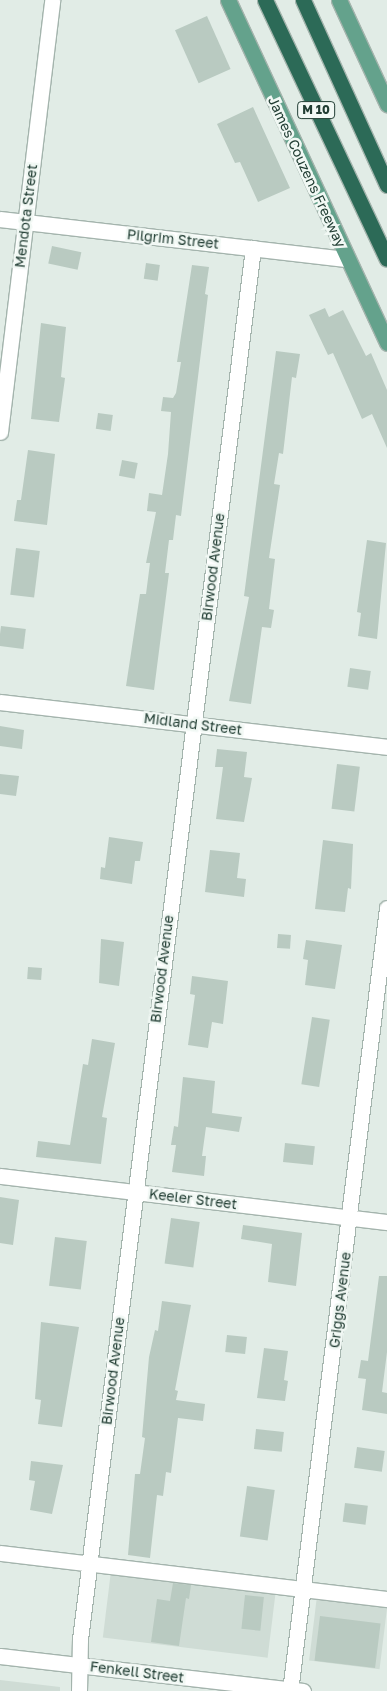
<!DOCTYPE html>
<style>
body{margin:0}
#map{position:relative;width:387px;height:1691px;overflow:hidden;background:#e1ece6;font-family:"Golos Text",sans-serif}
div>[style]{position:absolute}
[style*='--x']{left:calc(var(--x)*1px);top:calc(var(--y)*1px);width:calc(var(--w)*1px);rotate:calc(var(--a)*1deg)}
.built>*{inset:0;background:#cfdcd5;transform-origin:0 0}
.building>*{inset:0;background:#b9cac1;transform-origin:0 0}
.roads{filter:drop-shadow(1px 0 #a4b4ad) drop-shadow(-1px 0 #a4b4ad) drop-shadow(0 1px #a4b4ad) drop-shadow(0 -1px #a4b4ad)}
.minor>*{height:15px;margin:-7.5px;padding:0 7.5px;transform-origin:7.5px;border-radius:7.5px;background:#fff}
.major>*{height:15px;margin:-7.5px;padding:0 7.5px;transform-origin:7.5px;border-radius:7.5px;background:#64a28c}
.highway>*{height:15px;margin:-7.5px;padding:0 7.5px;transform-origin:7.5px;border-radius:7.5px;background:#2c6a57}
span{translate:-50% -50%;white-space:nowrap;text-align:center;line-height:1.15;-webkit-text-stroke:5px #f1f8f4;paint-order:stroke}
.shield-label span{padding:1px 4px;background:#f1f8f4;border:1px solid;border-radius:4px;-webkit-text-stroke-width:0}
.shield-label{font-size:12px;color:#213d33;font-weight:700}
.street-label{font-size:14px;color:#213d33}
</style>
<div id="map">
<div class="built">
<div style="left:111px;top:1571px;width:166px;height:67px;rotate:7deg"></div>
<div style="left:317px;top:1596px;width:71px;height:65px;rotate:7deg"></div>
<div style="clip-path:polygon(0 1680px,60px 1687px,60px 1691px,0 1691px)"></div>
</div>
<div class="building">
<div style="left:207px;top:16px;width:58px;height:35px;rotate:66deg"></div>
<div style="clip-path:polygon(253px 107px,290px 188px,258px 202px,240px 162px,235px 163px,217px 124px)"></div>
<div style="left:52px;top:246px;width:30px;height:18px;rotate:12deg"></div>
<div style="left:146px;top:263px;width:14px;height:16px;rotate:8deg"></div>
<div style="clip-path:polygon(192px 265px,209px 267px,205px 294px,208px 295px,181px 516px,176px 515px,173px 540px,169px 540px,165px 573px,169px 573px,154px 690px,126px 686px,140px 594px,146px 594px,150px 563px,146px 563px,156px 512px,147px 511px,149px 493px,162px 495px,168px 454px,171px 412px,161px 411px,163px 397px,173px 398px,176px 393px,181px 362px,177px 362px)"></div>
<div style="clip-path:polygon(325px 308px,329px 317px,343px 310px,366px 356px,371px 353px,387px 390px,387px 448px,372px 414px,362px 419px,333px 353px,328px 355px,309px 315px)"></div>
<div style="clip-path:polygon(41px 323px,66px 327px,61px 377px,65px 378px,59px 422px,31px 419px)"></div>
<div style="clip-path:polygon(276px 351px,300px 354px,296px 378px,292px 377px,283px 454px,279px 453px,274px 484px,280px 485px,269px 558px,275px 559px,269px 609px,274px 610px,271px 628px,262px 627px,251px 704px,229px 701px,249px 597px,244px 596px)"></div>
<div style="left:98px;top:413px;width:15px;height:16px;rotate:8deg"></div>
<div style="clip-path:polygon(28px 450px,55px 454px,47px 525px,14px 521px,17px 500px,21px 500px)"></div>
<div style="left:122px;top:460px;width:16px;height:16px;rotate:11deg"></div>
<div style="clip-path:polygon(367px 540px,386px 543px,377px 639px,358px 636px,361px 613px,357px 612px)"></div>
<div style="left:16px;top:548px;width:24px;height:47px;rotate:7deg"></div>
<div style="left:1px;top:626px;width:25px;height:20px;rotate:7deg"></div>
<div style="left:350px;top:668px;width:21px;height:19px;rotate:8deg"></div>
<div style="clip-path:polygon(0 726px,24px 730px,22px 749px,0 746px)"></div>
<div style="clip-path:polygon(217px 749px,247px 752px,244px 777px,252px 778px,244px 822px,216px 819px,223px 767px,215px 767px)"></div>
<div style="left:337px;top:764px;width:23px;height:45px;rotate:7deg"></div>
<div style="clip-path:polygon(0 774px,19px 776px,16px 796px,0 794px)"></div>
<div style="clip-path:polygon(109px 837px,143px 842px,140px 861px,135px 861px,132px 884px,100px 879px,101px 867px,105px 868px)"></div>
<div style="clip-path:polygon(323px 840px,353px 844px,351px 889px,348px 888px,345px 912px,315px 909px)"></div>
<div style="clip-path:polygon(210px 850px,240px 853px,237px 878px,246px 879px,244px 897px,205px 892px)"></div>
<div style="left:278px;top:934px;width:13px;height:14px;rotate:4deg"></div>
<div style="clip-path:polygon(101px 939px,124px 942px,119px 986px,99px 983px)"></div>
<div style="clip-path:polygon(306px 940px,342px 945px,335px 989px,305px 985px,308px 960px,303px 959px)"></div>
<div style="left:28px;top:967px;width:14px;height:12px;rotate:4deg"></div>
<div style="clip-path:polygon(192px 976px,228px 981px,223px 1024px,212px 1022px,208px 1048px,188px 1045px,195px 995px,190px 994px)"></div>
<div style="left:312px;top:1017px;width:18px;height:68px;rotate:9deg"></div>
<div style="clip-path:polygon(92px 1039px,115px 1043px,102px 1117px,107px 1118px,101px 1164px,36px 1157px,38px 1141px,70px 1145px,83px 1064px,88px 1065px)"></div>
<div style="clip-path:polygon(183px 1077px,215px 1081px,212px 1113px,242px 1117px,239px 1132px,206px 1127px,202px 1156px,206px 1156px,204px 1176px,172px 1172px,176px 1145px,171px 1145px,174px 1126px,178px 1127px)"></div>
<div style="left:285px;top:1143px;width:30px;height:19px;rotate:6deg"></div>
<div style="clip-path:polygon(0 1197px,19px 1200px,13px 1245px,0 1243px)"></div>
<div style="left:171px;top:1218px;width:29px;height:46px;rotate:8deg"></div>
<div style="clip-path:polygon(243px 1225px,302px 1233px,296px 1286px,268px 1282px,272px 1244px,241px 1239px)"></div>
<div style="left:55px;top:1237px;width:32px;height:49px;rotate:7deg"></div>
<div style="clip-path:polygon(379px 1276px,387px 1276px,387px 1352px,382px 1392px,387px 1393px,387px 1414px,362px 1410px,366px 1379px,358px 1378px,361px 1360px,368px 1361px)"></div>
<div style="clip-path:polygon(162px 1301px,191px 1305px,175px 1390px,178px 1391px,176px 1400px,205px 1404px,203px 1421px,178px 1418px,171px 1473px,166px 1472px,163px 1496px,157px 1495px,150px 1558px,128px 1555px,135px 1474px,140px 1474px,145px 1438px,142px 1437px,149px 1357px,155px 1330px,158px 1331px)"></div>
<div style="clip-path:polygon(41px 1322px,79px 1327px,62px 1427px,38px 1424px,41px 1400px,35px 1399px)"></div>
<div style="left:227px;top:1335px;width:20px;height:17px;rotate:6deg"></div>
<div style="clip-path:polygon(264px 1348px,288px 1351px,284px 1380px,288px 1381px,285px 1401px,257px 1398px)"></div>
<div style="left:256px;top:1429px;width:28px;height:20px;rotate:6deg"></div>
<div style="left:357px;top:1447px;width:28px;height:21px;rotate:8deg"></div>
<div style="clip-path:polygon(31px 1461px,63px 1465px,52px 1514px,30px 1510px,35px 1481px,29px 1480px)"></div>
<div style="left:247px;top:1486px;width:28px;height:51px;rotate:8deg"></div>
<div style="left:345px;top:1503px;width:23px;height:19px;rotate:7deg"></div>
<div style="clip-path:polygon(173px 1583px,191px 1585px,189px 1599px,186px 1598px,179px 1646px,151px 1642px,157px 1599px,170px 1601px)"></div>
<div style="left:245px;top:1595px;width:19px;height:34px;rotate:6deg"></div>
<div style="left:320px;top:1616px;width:61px;height:45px;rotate:7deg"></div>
</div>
<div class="roads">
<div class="minor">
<div style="--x:0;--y:219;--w:349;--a:6.6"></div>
<div style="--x:0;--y:432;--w:435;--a:-83.1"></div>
<div style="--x:0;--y:702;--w:390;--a:6.6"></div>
<div style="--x:0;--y:1176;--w:390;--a:6.8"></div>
<div style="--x:0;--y:1553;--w:390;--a:6.8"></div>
<div style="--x:0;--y:1656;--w:305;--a:6.6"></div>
<div style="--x:79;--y:1691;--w:52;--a:-88.9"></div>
<div style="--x:80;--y:1639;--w:1402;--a:-82.91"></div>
<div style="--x:290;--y:1691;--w:789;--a:-82.94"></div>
</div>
<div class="major">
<div style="--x:228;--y:0;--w:378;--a:65.1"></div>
<div style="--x:339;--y:0;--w:115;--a:65.2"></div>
</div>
<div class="highway">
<div style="--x:265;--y:0;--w:286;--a:64.8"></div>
<div style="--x:303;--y:0;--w:203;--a:65.6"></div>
</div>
</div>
<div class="shield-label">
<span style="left:316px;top:110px">M 10</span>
</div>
<div class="street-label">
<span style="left:307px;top:172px;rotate:65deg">James Couzens Freeway</span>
<span style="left:26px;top:216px;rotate:-83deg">Mendota Street</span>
<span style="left:173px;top:239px;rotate:6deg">Pilgrim Street</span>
<span style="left:213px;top:567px;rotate:-83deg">Birwood Avenue</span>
<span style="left:193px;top:724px;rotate:7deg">Midland Street</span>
<span style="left:162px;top:969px;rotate:-83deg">Birwood Avenue</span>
<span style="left:193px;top:1199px;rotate:7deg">Keeler Street</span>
<span style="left:340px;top:1300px;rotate:-83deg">Griggs Avenue</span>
<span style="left:113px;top:1371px;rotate:-83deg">Birwood Avenue</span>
<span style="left:137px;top:1672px;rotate:7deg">Fenkell Street</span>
</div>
</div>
